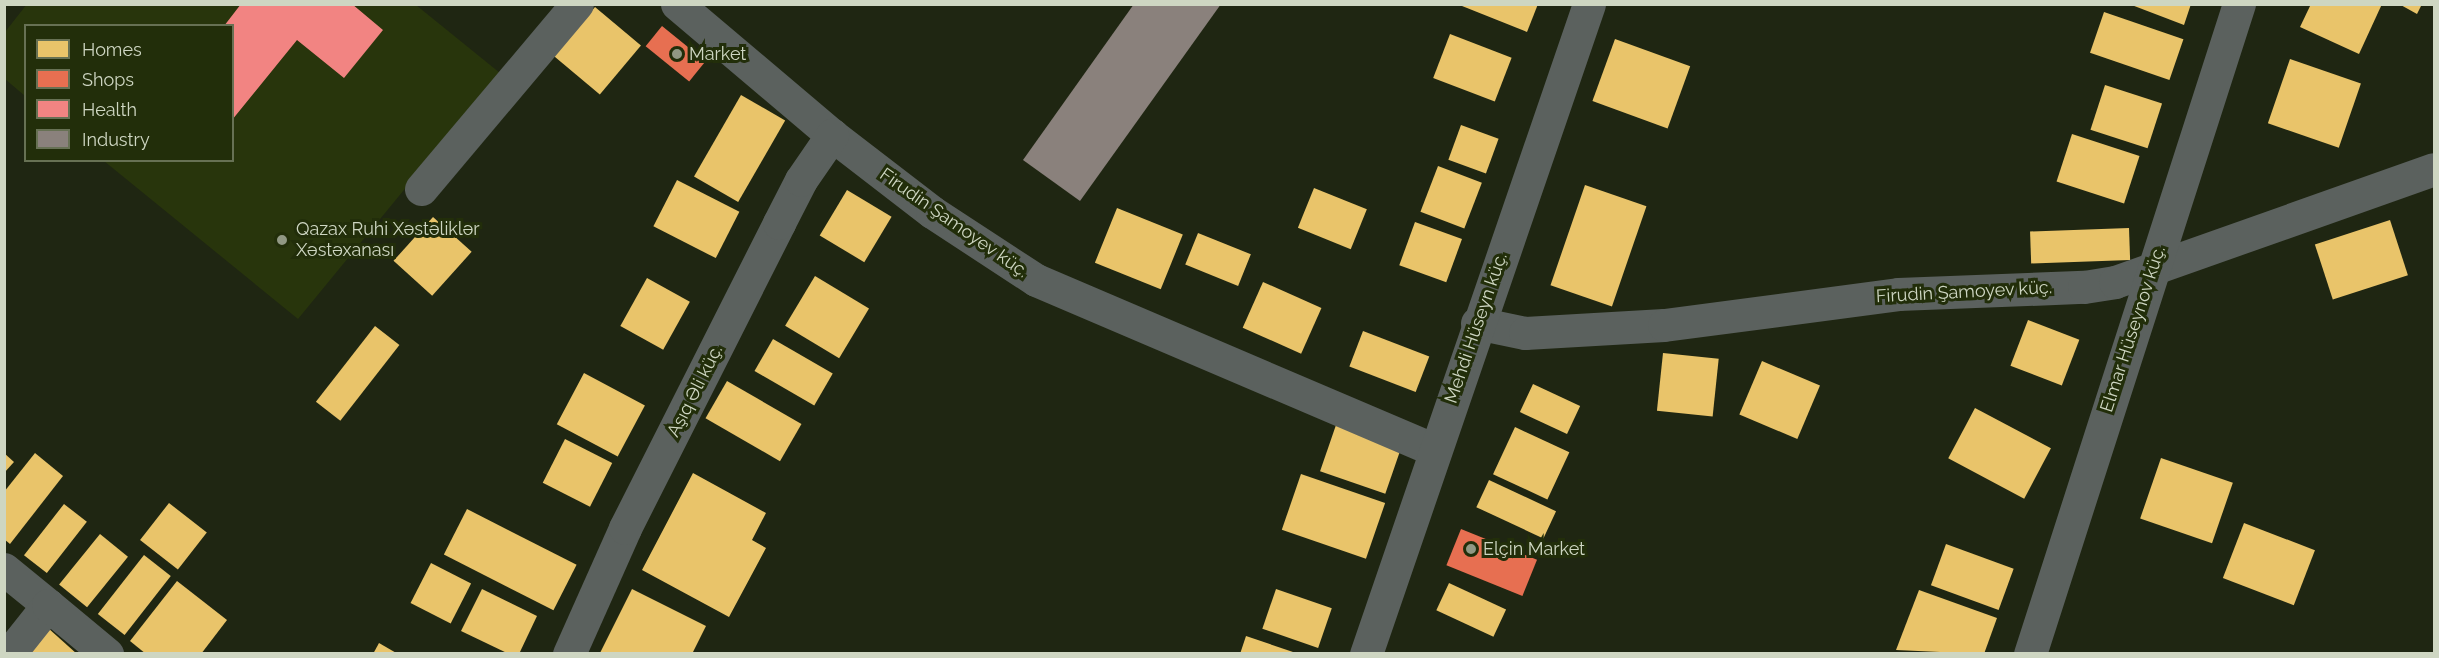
<!DOCTYPE html>
<meta charset="utf-8">
<style>
body{margin:0}
#map{position:relative;width:2439px;height:658px;overflow:hidden;background:#1f2612;font-family:Raleway,sans-serif}
div>[style]{position:absolute}
[style*='--x']{left:calc(var(--x)*1px);top:calc(var(--y)*1px);width:calc(var(--w)*1px);rotate:calc(var(--a)*1deg)}
.built>*{inset:0;background:#28350c}
.homes>*{inset:0;background:#e9c46a;transform-origin:0 0}
.shops>*{inset:0;background:#e76f51;transform-origin:0 0}
.health>*{inset:0;background:#f28482}
.industry>*{inset:0;background:#8a817c}
.street>*{height:33px;margin:-16.5px;padding:0 16.5px;transform-origin:16.5px;border-radius:16.5px;background:#5b615e}
.dots>*{width:16px;height:16px;translate:-50% -50%;box-sizing:border-box;border:3px solid #222e0a;border-radius:50%}
span{translate:-50% -50%;white-space:nowrap;text-align:center;line-height:1.15;-webkit-text-stroke:6px #222e0a;paint-order:stroke}
.poi-label{font-size:18px;color:#ced6c2}
.left{translate:0 -50%;text-align:left}
.street-label{font-size:18px;color:#ced6c2}
.frame{position:absolute;inset:0;border:6px solid #ced6c2;pointer-events:none}
.legend{position:absolute;left:24px;top:24px;width:210px;height:138px;box-sizing:border-box;background:#222e0a;border:2px solid #677154;margin:0;padding:8px 10px;list-style:none;font-size:18px;color:#ced6c2}
.legend li{display:flex;align-items:center;gap:12px;height:30px}
.legend b{width:30px;border:2px solid #677154}
</style>
<div id="map">
<div class="built">
<div style="clip-path:polygon(27px 4px,416px 5px,500px 73px,298px 319px,104px 161px,232px 160px,232px 26px,26px 26px,25px 96px,5px 79px,5px 32px)"></div>
</div>
<div class="homes">
<div style="clip-path:polygon(1457px 4px,1538px 4px,1527px 32px)"></div>
<div style="clip-path:polygon(2129px 4px,2191px 4px,2184px 25px)"></div>
<div style="clip-path:polygon(2311px 4px,2382px 4px,2359px 54px,2300px 27px)"></div>
<div style="clip-path:polygon(2399px 4px,2422px 4px,2417px 14px)"></div>
<div style="left:595px;top:7px;width:60px;height:64px;rotate:40deg"></div>
<div style="left:2104px;top:12px;width:84px;height:43px;rotate:19deg"></div>
<div style="left:1450px;top:34px;width:66px;height:47px;rotate:21deg"></div>
<div style="left:1615px;top:39px;width:80px;height:66px;rotate:20deg"></div>
<div style="left:2290px;top:59px;width:75px;height:68px;rotate:19deg"></div>
<div style="left:2105px;top:85px;width:60px;height:47px;rotate:18deg"></div>
<div style="left:741px;top:95px;width:51px;height:94px;rotate:30deg"></div>
<div style="left:1461px;top:125px;width:40px;height:37px;rotate:20deg"></div>
<div style="left:2072px;top:134px;width:71px;height:50px;rotate:18deg"></div>
<div style="left:1438px;top:166px;width:47px;height:49px;rotate:21deg"></div>
<div style="left:677px;top:180px;width:70px;height:52px;rotate:27deg"></div>
<div style="left:1585px;top:185px;width:65px;height:106px;rotate:19deg"></div>
<div style="left:1314px;top:188px;width:57px;height:43px;rotate:22deg"></div>
<div style="left:847px;top:190px;width:52px;height:53px;rotate:31deg"></div>
<div style="left:1117px;top:208px;width:71px;height:59px;rotate:22deg"></div>
<div style="left:433px;top:217px;width:52px;height:59px;rotate:42deg"></div>
<div style="left:2390px;top:220px;width:58px;height:79px;rotate:72deg"></div>
<div style="left:1415px;top:222px;width:50px;height:46px;rotate:20deg"></div>
<div style="left:2129px;top:228px;width:32px;height:99px;rotate:88deg"></div>
<div style="left:1198px;top:233px;width:57px;height:34px;rotate:22deg"></div>
<div style="left:815px;top:276px;width:63px;height:58px;rotate:31deg"></div>
<div style="left:647px;top:278px;width:49px;height:55px;rotate:29deg"></div>
<div style="left:1263px;top:282px;width:64px;height:50px;rotate:24deg"></div>
<div style="left:2028px;top:320px;width:55px;height:49px;rotate:21deg"></div>
<div style="left:375px;top:326px;width:31px;height:96px;rotate:38deg"></div>
<div style="left:1363px;top:331px;width:71px;height:38px;rotate:21deg"></div>
<div style="left:773px;top:339px;width:69px;height:37px;rotate:30deg"></div>
<div style="left:1663px;top:353px;width:56px;height:58px;rotate:6deg"></div>
<div style="left:1762px;top:361px;width:63px;height:58px;rotate:23deg"></div>
<div style="left:584px;top:373px;width:69px;height:58px;rotate:28deg"></div>
<div style="left:727px;top:381px;width:86px;height:43px;rotate:30deg"></div>
<div style="left:1533px;top:384px;width:52px;height:31px;rotate:25deg"></div>
<div style="left:1975px;top:408px;width:86px;height:57px;rotate:28deg"></div>
<div style="left:1336px;top:425px;width:69px;height:49px;rotate:19deg"></div>
<div style="left:1515px;top:427px;width:60px;height:52px;rotate:25deg"></div>
<div style="left:565px;top:439px;width:53px;height:49px;rotate:27deg"></div>
<div style="clip-path:polygon(4px 453px,14px 462px,4px 473px)"></div>
<div style="clip-path:polygon(35px 453px,63px 476px,10px 544px,4px 539px,4px 492px)"></div>
<div style="left:2161px;top:458px;width:76px;height:64px;rotate:19deg"></div>
<div style="clip-path:polygon(693px 473px,766px 513px,752px 540px,766px 548px,729px 617px,642px 570px)"></div>
<div style="left:1301px;top:474px;width:89px;height:59px;rotate:19deg"></div>
<div style="left:1489px;top:480px;width:74px;height:30px;rotate:25deg"></div>
<div style="left:169px;top:503px;width:48px;height:47px;rotate:38deg"></div>
<div style="left:64px;top:504px;width:29px;height:65px;rotate:38deg"></div>
<div style="left:467px;top:509px;width:123px;height:51px;rotate:27deg"></div>
<div style="left:2244px;top:523px;width:76px;height:59px;rotate:21deg"></div>
<div style="left:100px;top:534px;width:36px;height:65px;rotate:39deg"></div>
<div style="left:1946px;top:544px;width:72px;height:44px;rotate:20deg"></div>
<div style="left:144px;top:555px;width:34px;height:75px;rotate:38deg"></div>
<div style="left:431px;top:563px;width:45px;height:45px;rotate:27deg"></div>
<div style="clip-path:polygon(177px 581px,227px 620px,201px 654px,146px 654px,130px 641px)"></div>
<div style="left:1449px;top:583px;width:63px;height:30px;rotate:25deg"></div>
<div style="clip-path:polygon(482px 589px,537px 616px,519px 654px,509px 654px,461px 631px)"></div>
<div style="clip-path:polygon(632px 589px,706px 626px,692px 654px,600px 653px)"></div>
<div style="left:1276px;top:589px;width:59px;height:42px;rotate:19deg"></div>
<div style="clip-path:polygon(1919px 590px,1997px 618px,1984px 654px,1896px 650px)"></div>
<div style="clip-path:polygon(48px 628px,77px 654px,26px 654px)"></div>
<div style="clip-path:polygon(1246px 636px,1296px 653px,1296px 654px,1240px 654px)"></div>
<div style="clip-path:polygon(379px 643px,398px 654px,373px 654px)"></div>
</div>
<div class="shops">
<div style="left:662px;top:26px;width:56px;height:26px;rotate:39deg"></div>
<div style="left:1461px;top:529px;width:82px;height:39px;rotate:22deg"></div>
</div>
<div class="health">
<div style="clip-path:polygon(241px 4px,352px 4px,383px 30px,344px 78px,297px 40px,232px 120px,232px 26px,224px 26px)"></div>
</div>
<div class="industry">
<div style="clip-path:polygon(1134px 4px,1221px 4px,1080px 201px,1023px 160px)"></div>
</div>
<div class="street">
<div style="--x:677;--y:4;--w:203;--a:40.2"></div>
<div style="--x:832;--y:135;--w:126;--a:37.6"></div>
<div style="--x:932;--y:212;--w:124;--a:33.2"></div>
<div style="--x:1036;--y:280;--w:434;--a:23.1"></div>
<div style="--x:421;--y:189;--w:242;--a:-49.9"></div>
<div style="--x:1477;--y:323;--w:49;--a:11.8"></div>
<div style="--x:1525;--y:333;--w:139;--a:-3.3"></div>
<div style="--x:1664;--y:325;--w:236;--a:-7.5"></div>
<div style="--x:1898;--y:294;--w:186;--a:-2.2"></div>
<div style="--x:2084;--y:287;--w:31;--a:-9"></div>
<div style="--x:2115;--y:282;--w:338;--a:-19.5"></div>
<div style="--x:4;--y:569;--w:57;--a:39.3"></div>
<div style="--x:48;--y:605;--w:63;--a:128.5"></div>
<div style="--x:48;--y:605;--w:77;--a:39.7"></div>
<div style="--x:569;--y:654;--w:138;--a:-66"></div>
<div style="--x:625;--y:528;--w:342;--a:-63.2"></div>
<div style="--x:779;--y:223;--w:48;--a:-62.9"></div>
<div style="--x:801;--y:180;--w:55;--a:-55.4"></div>
<div style="--x:1366;--y:654;--w:687;--a:-71.06"></div>
<div style="--x:2030;--y:654;--w:683;--a:-72.18"></div>
</div>
<div class="dots">
<div style="left:677px;top:54px;background:#919884"></div>
<div style="left:282px;top:240px;background:#919884"></div>
<div style="left:1471px;top:549px;background:#919884"></div>
</div>
<div class="poi-label">
<span class="left" style="left:689px;top:54px">Market</span>
<span class="left" style="left:296px;top:240px">Qazax Ruhi Xəstəliklər<br>Xəstəxanası</span>
<span class="left" style="left:1483px;top:549px">Elçin Market</span>
</div>
<div class="street-label">
<span style="left:954px;top:223px;rotate:35deg">Firudin Şamoyev küç.</span>
<span style="left:1964px;top:292px;rotate:-3deg">Firudin Şamoyev küç.</span>
<span style="left:1476px;top:328px;rotate:-71deg">Mehdi Hüseyn küç.</span>
<span style="left:2133px;top:329px;rotate:-72deg">Elmar Hüseynov küç.</span>
<span style="left:695px;top:391px;rotate:-63deg">Aşıq Əli küç.</span>
</div>
<div class="frame"></div>
<ul class="legend">
<li><b style="height:16px;background:#e9c46a"></b>Homes</li>
<li><b style="height:16px;background:#e76f51"></b>Shops</li>
<li><b style="height:16px;background:#f28482"></b>Health</li>
<li><b style="height:16px;background:#8a817c"></b>Industry</li>
</ul>
</div>
